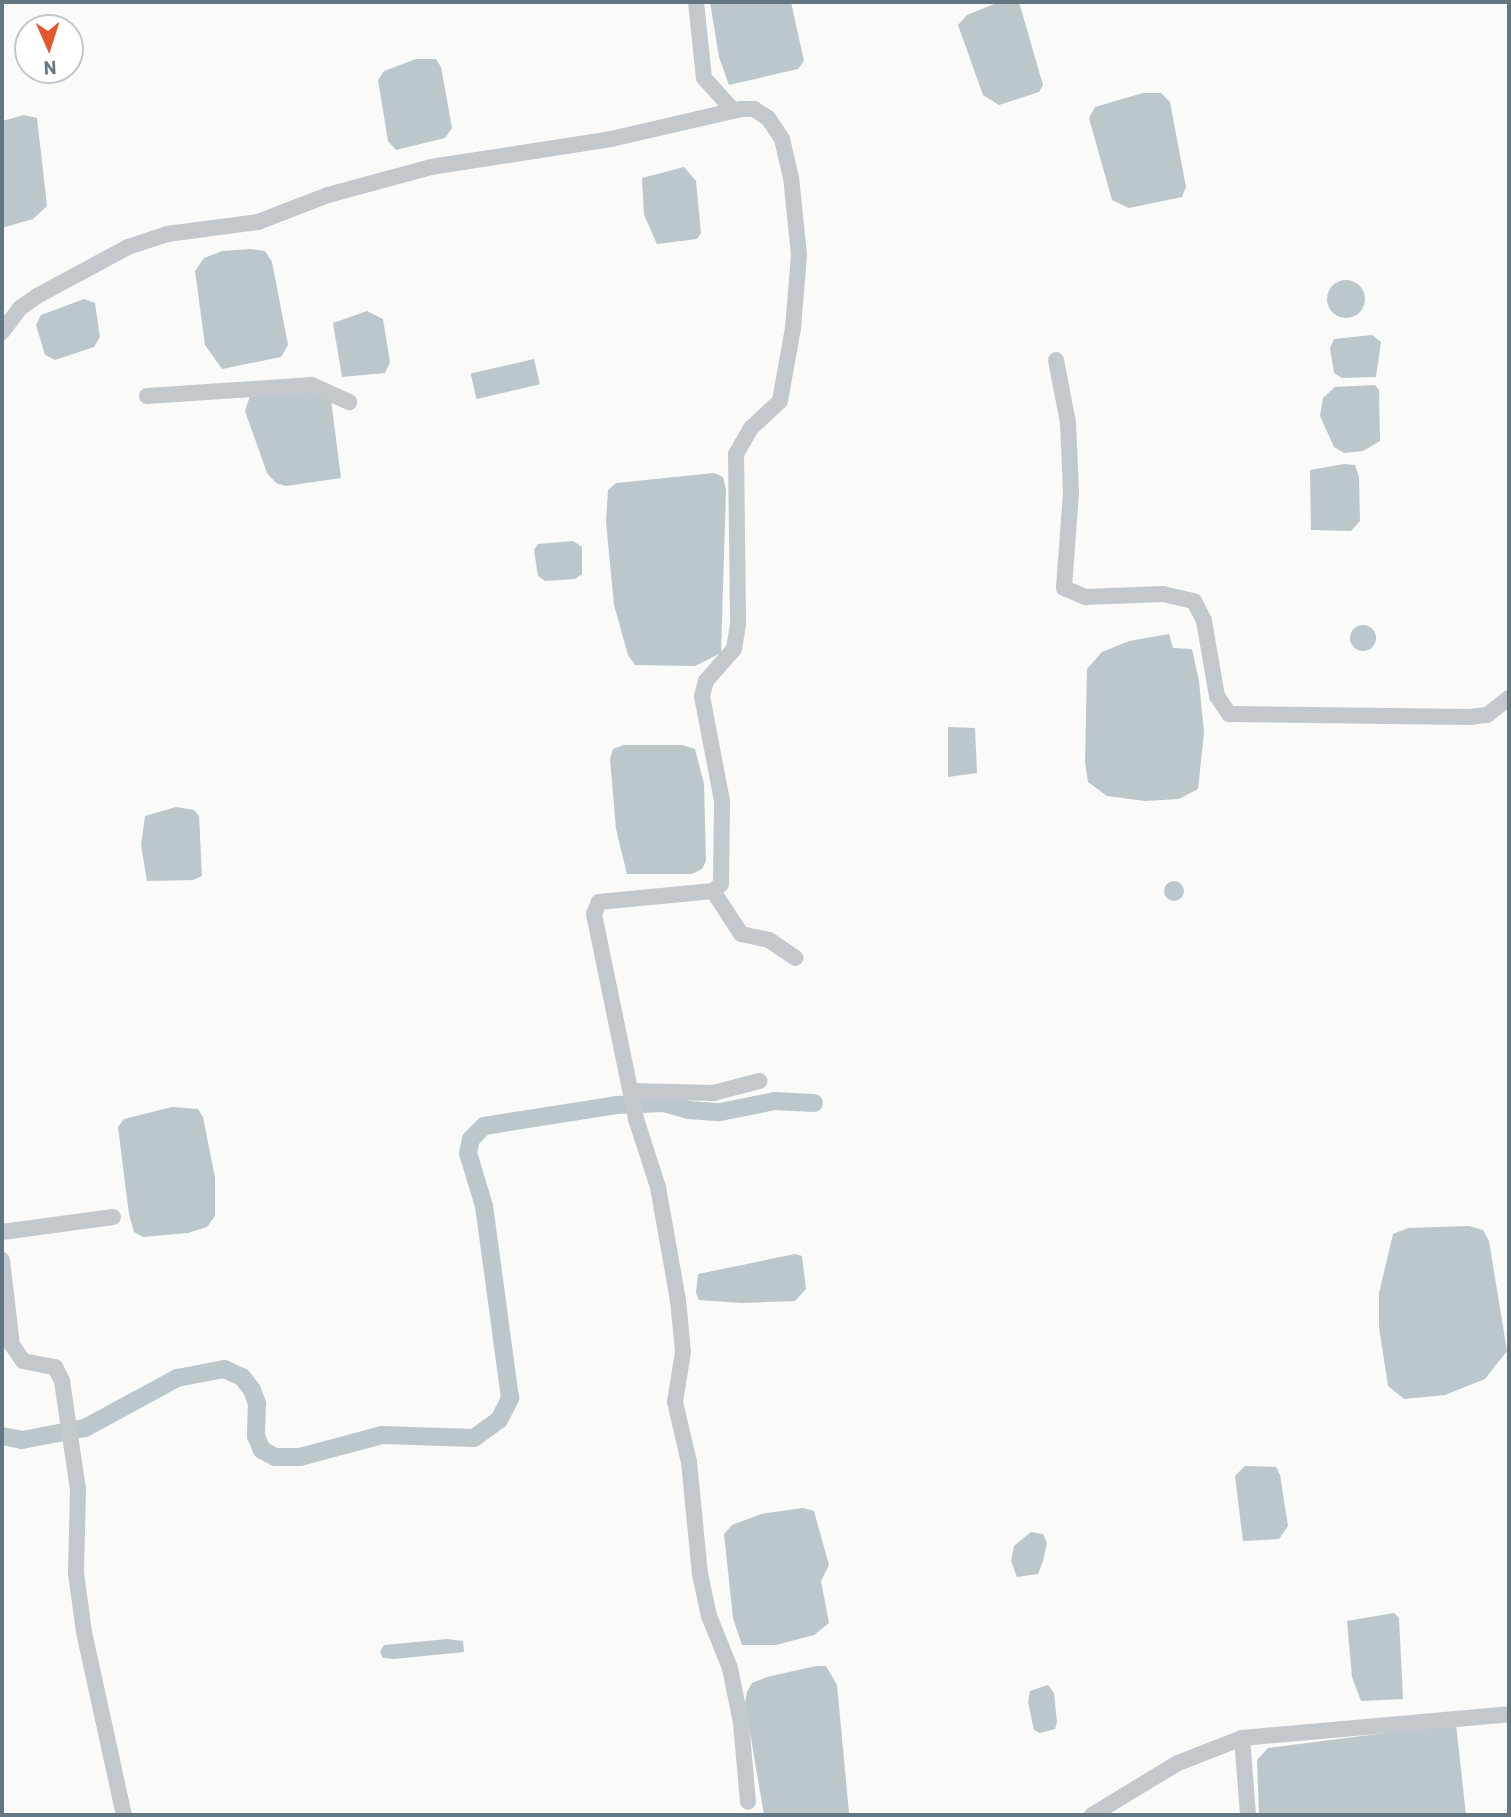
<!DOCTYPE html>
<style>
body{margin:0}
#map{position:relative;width:1511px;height:1817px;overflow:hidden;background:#fafaf8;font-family:Barlow,sans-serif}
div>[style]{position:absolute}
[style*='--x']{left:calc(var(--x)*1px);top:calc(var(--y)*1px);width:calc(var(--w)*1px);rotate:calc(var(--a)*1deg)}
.water>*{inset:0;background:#bbc7cb;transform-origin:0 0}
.round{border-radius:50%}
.canal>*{height:18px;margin:-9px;padding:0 9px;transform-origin:9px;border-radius:9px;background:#bbc7cb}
.minor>*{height:16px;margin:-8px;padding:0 8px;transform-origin:8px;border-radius:8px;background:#c3c8cc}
span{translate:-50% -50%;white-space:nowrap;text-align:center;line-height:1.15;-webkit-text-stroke:7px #fff;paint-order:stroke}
.frame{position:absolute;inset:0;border:4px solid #657683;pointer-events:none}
.north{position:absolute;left:14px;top:14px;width:70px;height:70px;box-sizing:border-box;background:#fff;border:2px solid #c1c8cd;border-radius:50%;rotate:177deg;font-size:19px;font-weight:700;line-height:28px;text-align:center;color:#657683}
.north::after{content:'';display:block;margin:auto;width:24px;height:32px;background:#e4572e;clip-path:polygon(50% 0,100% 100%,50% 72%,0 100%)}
</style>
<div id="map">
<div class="water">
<div style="clip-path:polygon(710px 2px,791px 2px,804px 61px,798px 69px,729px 85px,719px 57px)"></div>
<div style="clip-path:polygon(999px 2px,1019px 2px,1043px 85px,1039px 92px,999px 105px,983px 95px,958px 25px,967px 15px)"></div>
<div style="clip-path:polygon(416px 59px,436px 59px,441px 67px,452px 128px,445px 138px,396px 150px,388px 141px,378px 80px,384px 71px)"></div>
<div style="clip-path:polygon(1143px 93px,1161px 93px,1170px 102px,1186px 187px,1182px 197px,1129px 208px,1112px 200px,1089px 118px,1095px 107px)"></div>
<div style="clip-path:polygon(24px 115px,37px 118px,47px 206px,33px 219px,2px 228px,2px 121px)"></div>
<div style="clip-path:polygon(684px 167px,696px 181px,701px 233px,697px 239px,657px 244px,644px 215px,642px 178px)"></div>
<div style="clip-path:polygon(250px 249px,265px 251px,272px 262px,288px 345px,281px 357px,222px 369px,205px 345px,195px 271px,204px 258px,222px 251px)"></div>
<div class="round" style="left:1327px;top:280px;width:38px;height:38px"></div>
<div style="clip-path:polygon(84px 299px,95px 303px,100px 337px,94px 347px,55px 360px,45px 355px,36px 325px,41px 315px)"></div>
<div style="clip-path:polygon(367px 311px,383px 319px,390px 362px,385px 373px,342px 377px,333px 323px)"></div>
<div style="clip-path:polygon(1372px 335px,1381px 342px,1376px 377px,1342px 378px,1334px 373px,1330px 348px,1334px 339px)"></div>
<div style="left:534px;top:359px;width:26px;height:65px;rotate:77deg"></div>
<div style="clip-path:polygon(1375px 385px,1379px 390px,1380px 441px,1363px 451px,1344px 453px,1334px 447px,1320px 416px,1323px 398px,1335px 387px)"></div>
<div style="clip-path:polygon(313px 390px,331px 400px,341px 478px,286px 486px,276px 483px,267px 473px,245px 411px,250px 396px)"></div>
<div style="clip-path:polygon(1344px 464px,1355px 465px,1359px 477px,1360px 521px,1351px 531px,1311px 530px,1310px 470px)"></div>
<div style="clip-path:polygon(714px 473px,723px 477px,726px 490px,721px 653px,695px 666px,635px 665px,628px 655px,614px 605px,606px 522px,608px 490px,616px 483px)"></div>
<div style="clip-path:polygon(573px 541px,582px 547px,582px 574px,575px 579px,545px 581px,538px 576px,534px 550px,538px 544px)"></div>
<div class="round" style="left:1350px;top:625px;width:26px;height:26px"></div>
<div style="clip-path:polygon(1169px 634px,1173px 648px,1192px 649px,1199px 681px,1204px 733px,1198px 789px,1179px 799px,1145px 801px,1107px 796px,1088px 782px,1085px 763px,1087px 669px,1102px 652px,1129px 641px)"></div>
<div style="clip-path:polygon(948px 727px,975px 728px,977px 773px,948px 777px)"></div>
<div style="clip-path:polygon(624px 745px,682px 745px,695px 749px,704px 784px,706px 861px,702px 869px,692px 874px,627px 874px,616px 829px,610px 759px,613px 749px)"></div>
<div style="clip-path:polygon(176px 807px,194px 810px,199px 816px,202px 876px,193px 880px,147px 881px,141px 845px,145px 816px)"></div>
<div class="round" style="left:1164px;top:881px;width:20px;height:20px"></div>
<div style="clip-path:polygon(172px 1107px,198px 1109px,203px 1117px,215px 1178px,215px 1216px,207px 1227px,188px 1233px,143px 1237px,134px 1232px,129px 1214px,118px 1127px,124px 1119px)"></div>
<div style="clip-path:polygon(1469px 1226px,1483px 1230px,1489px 1241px,1507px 1351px,1485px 1379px,1445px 1395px,1404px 1399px,1388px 1386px,1379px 1327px,1379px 1293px,1393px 1234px,1408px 1228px)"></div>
<div style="clip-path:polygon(795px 1254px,802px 1256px,806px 1289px,795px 1301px,742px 1303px,699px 1300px,696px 1293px,698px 1274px)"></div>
<div style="clip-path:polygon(1245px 1466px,1276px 1467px,1280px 1475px,1288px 1526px,1279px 1539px,1243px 1541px,1235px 1476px)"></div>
<div style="clip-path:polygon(803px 1508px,814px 1511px,829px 1565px,821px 1581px,829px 1623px,814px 1635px,776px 1645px,742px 1645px,733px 1618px,724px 1534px,732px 1525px,761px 1514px)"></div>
<div style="clip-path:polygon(1031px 1532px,1043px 1534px,1047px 1543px,1043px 1561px,1038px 1574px,1017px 1577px,1011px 1561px,1014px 1546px)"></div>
<div style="clip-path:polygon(1394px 1613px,1399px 1618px,1403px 1699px,1361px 1701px,1352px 1677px,1347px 1621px)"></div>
<div style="clip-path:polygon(447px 1639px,463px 1641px,464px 1652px,394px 1659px,383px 1658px,380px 1652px,384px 1645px)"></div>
<div style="clip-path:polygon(816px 1666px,826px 1666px,837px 1685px,849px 1813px,764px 1815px,745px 1703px,747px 1692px,752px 1683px,767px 1677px)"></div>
<div style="clip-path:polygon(1048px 1685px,1054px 1693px,1057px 1722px,1055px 1729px,1040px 1733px,1034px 1730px,1028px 1702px,1030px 1691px)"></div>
<div style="clip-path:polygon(1456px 1724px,1466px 1815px,1259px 1815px,1257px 1760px,1268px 1748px)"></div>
</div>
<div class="canal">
<div style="--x:2;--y:1436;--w:20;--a:11"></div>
<div style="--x:22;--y:1440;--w:64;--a:-10.8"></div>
<div style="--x:85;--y:1428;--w:105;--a:-28.5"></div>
<div style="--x:177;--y:1378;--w:48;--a:-10.8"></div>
<div style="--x:224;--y:1369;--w:20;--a:24"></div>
<div style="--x:242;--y:1377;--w:16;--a:52"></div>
<div style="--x:252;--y:1390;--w:15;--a:70"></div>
<div style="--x:257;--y:1404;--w:32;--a:92"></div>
<div style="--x:256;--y:1436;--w:15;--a:67"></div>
<div style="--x:262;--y:1450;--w:15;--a:28"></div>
<div style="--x:275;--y:1457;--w:25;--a:0"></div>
<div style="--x:300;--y:1457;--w:85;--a:-15"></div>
<div style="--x:382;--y:1435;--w:92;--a:1.9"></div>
<div style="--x:474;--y:1438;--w:31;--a:-36"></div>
<div style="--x:499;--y:1420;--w:25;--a:-63"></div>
<div style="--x:510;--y:1398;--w:194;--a:-97.7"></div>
<div style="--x:484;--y:1206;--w:55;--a:-106.8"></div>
<div style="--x:468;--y:1153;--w:14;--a:-78"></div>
<div style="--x:471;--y:1139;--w:18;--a:-45"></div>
<div style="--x:484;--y:1126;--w:134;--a:-9"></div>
<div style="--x:616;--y:1105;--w:48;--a:-2.4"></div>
<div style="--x:664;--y:1103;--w:25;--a:16"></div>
<div style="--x:688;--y:1110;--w:32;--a:4"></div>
<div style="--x:720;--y:1112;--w:56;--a:-11.3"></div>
<div style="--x:775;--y:1101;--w:39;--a:3"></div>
</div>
<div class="minor">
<div style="--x:696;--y:2;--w:76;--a:84"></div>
<div style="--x:704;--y:78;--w:43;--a:47.8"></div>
<div style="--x:2;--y:332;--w:30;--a:-53"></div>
<div style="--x:20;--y:308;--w:21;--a:-35"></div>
<div style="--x:37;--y:296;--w:103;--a:-28.3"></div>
<div style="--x:128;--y:247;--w:41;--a:-18.4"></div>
<div style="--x:167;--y:234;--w:92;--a:-7.5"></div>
<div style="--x:258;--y:222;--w:75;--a:-21.1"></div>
<div style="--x:328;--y:195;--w:107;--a:-15.2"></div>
<div style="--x:431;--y:167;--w:182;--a:-8.8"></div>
<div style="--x:611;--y:139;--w:133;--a:-13"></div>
<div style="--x:741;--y:109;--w:13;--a:0"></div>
<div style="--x:754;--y:109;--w:17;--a:33"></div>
<div style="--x:768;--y:118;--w:25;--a:56"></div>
<div style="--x:782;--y:139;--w:39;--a:77"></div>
<div style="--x:791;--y:177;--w:78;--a:84.1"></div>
<div style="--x:799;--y:255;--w:73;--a:94.7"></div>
<div style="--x:793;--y:328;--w:74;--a:100.1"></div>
<div style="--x:780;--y:401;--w:40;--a:137"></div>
<div style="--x:751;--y:428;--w:30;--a:120"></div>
<div style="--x:736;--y:454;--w:170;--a:89.3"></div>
<div style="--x:738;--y:624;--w:25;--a:99"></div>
<div style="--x:734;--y:649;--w:43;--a:131.2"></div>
<div style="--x:706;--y:681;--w:16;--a:105"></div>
<div style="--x:702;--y:696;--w:107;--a:79.2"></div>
<div style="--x:722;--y:801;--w:83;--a:90.7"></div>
<div style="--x:721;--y:884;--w:11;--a:139"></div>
<div style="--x:713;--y:891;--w:115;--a:174.5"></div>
<div style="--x:599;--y:902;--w:13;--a:113"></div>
<div style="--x:594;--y:914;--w:209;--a:78.4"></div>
<div style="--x:636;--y:1119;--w:71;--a:72.1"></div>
<div style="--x:658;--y:1187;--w:115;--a:80"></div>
<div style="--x:678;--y:1300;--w:52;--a:84.5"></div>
<div style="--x:683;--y:1352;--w:51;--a:99.1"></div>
<div style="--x:675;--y:1402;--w:62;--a:76.9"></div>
<div style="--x:689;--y:1462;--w:113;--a:84.4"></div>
<div style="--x:700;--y:1574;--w:43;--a:77.9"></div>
<div style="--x:709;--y:1616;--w:56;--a:68"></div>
<div style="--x:730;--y:1668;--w:56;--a:78.7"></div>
<div style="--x:741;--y:1723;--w:79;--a:84.9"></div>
<div style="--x:1056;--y:360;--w:64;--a:79.2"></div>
<div style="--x:1068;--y:423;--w:69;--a:87.5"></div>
<div style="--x:1071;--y:492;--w:96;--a:94.2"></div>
<div style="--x:1064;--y:588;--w:23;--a:23"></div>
<div style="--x:1085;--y:597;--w:78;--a:-2.2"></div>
<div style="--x:1163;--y:594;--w:32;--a:13"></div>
<div style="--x:1194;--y:601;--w:22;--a:63"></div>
<div style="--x:1204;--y:621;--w:76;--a:80.2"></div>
<div style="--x:1217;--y:696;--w:22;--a:56"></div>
<div style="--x:1229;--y:714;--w:241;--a:0.7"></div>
<div style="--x:1470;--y:717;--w:17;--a:-7"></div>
<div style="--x:1487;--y:715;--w:28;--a:-38"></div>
<div style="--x:147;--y:396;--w:165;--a:-3.8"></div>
<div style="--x:312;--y:385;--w:41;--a:24.7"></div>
<div style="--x:713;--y:891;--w:51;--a:56.9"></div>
<div style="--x:741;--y:934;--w:29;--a:12"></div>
<div style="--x:769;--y:940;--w:32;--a:34"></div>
<div style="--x:632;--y:1091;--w:81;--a:1.4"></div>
<div style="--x:713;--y:1093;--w:48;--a:-14.6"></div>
<div style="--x:2;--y:1232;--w:112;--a:-7.7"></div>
<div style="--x:2;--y:1260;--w:86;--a:83.3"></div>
<div style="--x:12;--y:1345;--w:19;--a:55"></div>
<div style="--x:23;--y:1361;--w:33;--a:11"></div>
<div style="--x:55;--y:1367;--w:16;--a:63"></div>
<div style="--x:62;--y:1381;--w:110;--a:81.6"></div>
<div style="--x:78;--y:1490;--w:83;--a:91.4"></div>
<div style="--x:76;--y:1573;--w:60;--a:82.3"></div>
<div style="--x:84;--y:1632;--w:187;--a:77.7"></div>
<div style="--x:1242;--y:1738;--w:77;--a:85.5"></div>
<div style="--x:1092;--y:1815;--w:100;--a:-31.2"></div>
<div style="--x:1178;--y:1763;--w:69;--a:-21.3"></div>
<div style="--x:1242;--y:1738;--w:268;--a:-5.1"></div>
</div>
<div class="frame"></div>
<div class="north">N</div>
</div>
